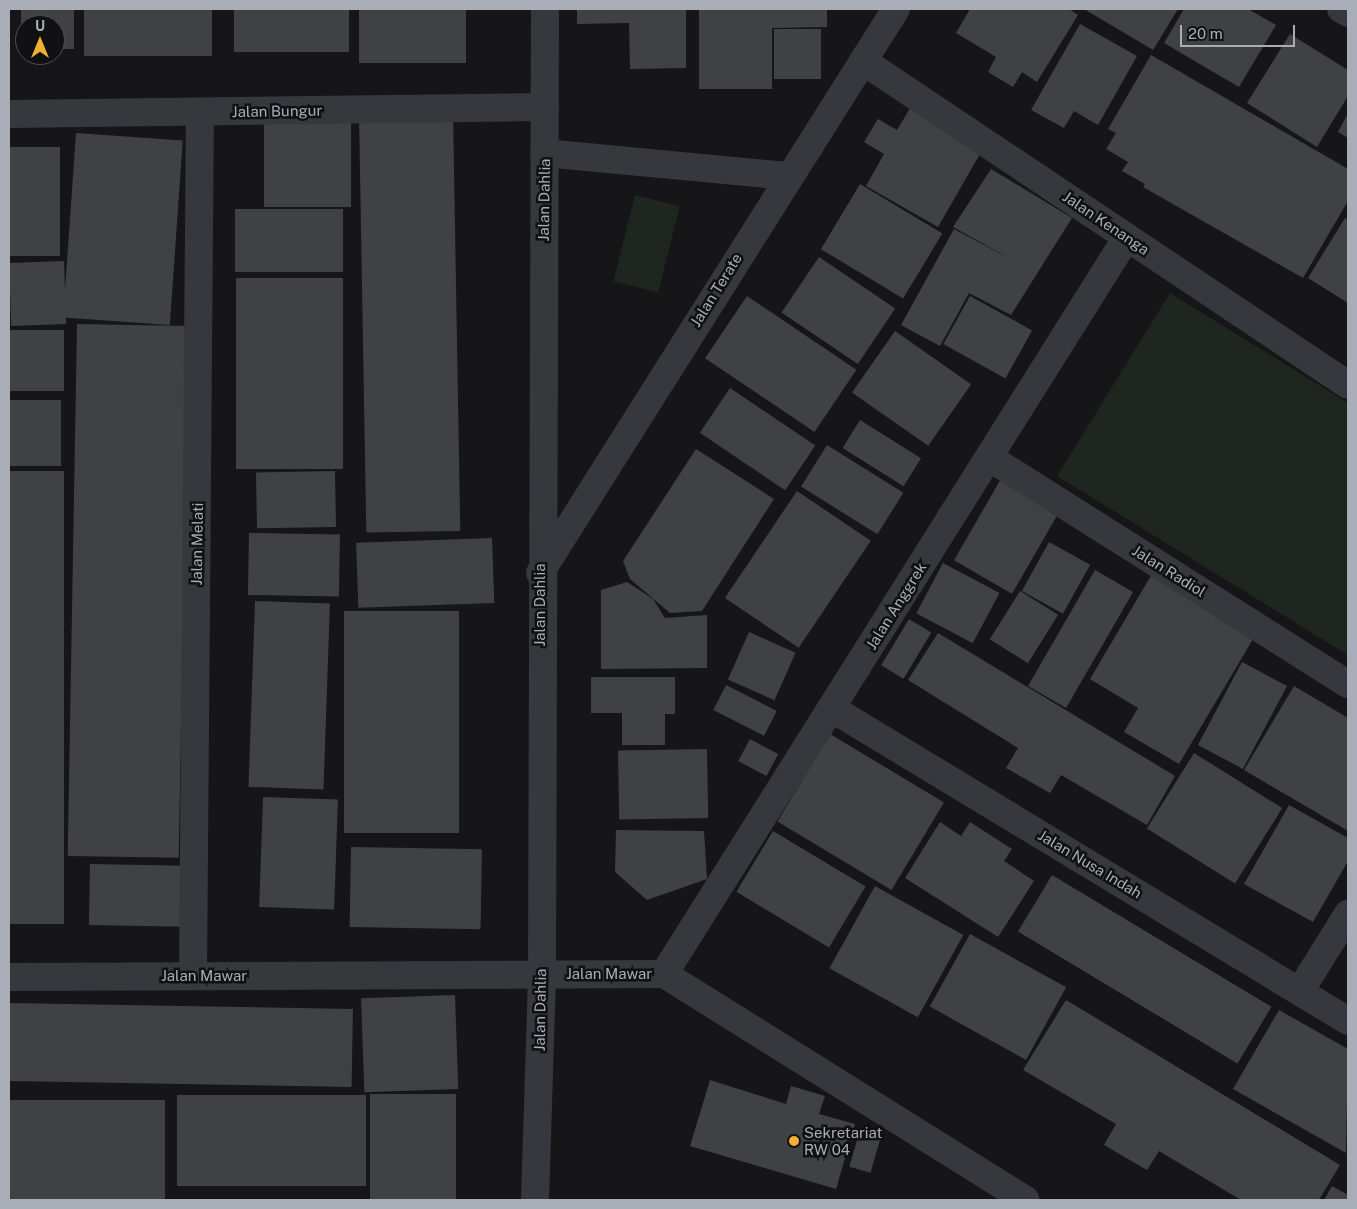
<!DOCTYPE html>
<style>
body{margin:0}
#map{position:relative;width:1357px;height:1209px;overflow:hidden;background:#161618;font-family:"Public Sans",sans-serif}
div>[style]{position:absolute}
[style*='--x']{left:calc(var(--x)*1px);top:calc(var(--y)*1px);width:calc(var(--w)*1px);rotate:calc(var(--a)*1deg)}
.green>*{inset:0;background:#1e261f;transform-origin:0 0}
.building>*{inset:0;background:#404145;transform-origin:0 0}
.minor>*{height:28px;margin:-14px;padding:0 14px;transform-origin:14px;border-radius:14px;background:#37383d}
.dots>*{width:14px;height:14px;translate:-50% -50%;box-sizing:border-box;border:2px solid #111113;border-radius:50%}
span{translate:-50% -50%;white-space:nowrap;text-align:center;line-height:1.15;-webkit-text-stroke:5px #111113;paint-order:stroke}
.street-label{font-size:15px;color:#a8adb8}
.poi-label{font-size:15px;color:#a8adb8}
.left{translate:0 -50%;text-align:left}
.frame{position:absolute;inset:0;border:10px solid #a8adb8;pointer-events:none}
.north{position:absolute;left:15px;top:15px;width:50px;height:50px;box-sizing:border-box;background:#111113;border:1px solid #4d4f55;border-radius:50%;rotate:0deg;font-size:14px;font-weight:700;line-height:20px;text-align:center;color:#a8adb8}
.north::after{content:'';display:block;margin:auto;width:18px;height:22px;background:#f2b134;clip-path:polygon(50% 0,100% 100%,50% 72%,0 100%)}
.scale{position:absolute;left:1180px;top:25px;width:115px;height:22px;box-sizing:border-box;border:2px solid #a8adb8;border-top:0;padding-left:6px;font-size:15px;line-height:18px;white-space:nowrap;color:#a8adb8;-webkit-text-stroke:4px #111113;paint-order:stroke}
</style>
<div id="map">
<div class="green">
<div style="left:635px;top:195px;width:46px;height:89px;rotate:14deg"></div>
<div style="clip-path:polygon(1170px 293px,1348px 403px,1348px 655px,1057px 476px)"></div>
</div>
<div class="building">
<div style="clip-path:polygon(21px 9px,74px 9px,74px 49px,55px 49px,55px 25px,25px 25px,25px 49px,21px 49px)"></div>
<div style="left:84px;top:9px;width:128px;height:47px"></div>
<div style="left:234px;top:9px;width:115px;height:43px"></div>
<div style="left:359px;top:9px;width:107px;height:54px"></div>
<div style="clip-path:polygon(577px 9px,686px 9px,686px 68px,630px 69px,629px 23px,577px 24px)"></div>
<div style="clip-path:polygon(699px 9px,827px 9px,827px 27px,772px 28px,772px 89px,699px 89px)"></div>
<div style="clip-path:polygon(970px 9px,1069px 9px,1078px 15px,1037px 82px,1022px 72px,1013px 87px,988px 72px,996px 57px,956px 33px)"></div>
<div style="clip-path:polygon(1084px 9px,1178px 9px,1153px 50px)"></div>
<div style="clip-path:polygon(1184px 9px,1248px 9px,1276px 25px,1239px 87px,1164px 43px)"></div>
<div style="clip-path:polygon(1080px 24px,1137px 56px,1098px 125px,1074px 111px,1064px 128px,1031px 110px)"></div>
<div style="left:774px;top:29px;width:47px;height:50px"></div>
<div style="clip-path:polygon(1290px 34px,1348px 70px,1348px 96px,1317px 147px,1247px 103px)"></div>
<div style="clip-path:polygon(1151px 55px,1348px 169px,1348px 201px,1303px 278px,1143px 187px,1145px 184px,1122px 171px,1128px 162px,1106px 149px,1116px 133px,1108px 129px)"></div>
<div style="clip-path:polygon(912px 105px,984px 147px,938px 227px,866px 186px,884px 154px,864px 142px,878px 119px,897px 130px)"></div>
<div style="left:453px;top:113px;width:418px;height:94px;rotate:89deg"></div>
<div style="clip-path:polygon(1348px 113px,1348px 138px,1338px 132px)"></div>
<div style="left:264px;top:123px;width:87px;height:84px"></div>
<div style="left:76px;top:133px;width:107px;height:185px;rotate:4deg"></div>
<div style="left:9px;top:147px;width:51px;height:109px"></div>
<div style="clip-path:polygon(991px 169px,1072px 218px,1011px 315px,969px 293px,940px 346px,901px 325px,954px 229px,1016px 262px,953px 227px)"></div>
<div style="left:860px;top:184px;width:96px;height:76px;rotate:31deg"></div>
<div style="left:235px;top:209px;width:108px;height:63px"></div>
<div style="clip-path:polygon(1345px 218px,1348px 220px,1348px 303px,1308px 278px)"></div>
<div style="left:819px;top:257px;width:92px;height:67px;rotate:34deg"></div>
<div style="left:64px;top:261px;width:63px;height:55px;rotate:88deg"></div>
<div style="left:236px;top:278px;width:107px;height:191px"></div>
<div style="left:747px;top:296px;width:132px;height:75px;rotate:34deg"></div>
<div style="left:970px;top:296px;width:71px;height:55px;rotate:29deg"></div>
<div style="left:77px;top:324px;width:111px;height:532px;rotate:1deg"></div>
<div style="left:64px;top:330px;width:61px;height:55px;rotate:90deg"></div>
<div style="left:895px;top:331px;width:93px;height:75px;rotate:35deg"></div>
<div style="left:730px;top:388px;width:103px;height:54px;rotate:34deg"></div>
<div style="left:9px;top:400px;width:52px;height:66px"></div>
<div style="left:860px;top:420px;width:72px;height:33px;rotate:32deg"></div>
<div style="left:827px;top:445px;width:90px;height:49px;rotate:32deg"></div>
<div style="clip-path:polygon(696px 449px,774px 499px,702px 611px,670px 613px,630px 579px,623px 561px)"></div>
<div style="left:9px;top:471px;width:55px;height:453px"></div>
<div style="left:335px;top:471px;width:56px;height:79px;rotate:89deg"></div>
<div style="left:1002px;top:477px;width:67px;height:96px;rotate:30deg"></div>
<div style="left:797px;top:491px;width:89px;height:129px;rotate:34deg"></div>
<div style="left:249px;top:533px;width:91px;height:62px;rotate:1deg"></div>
<div style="left:492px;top:538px;width:65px;height:136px;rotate:88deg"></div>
<div style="left:1049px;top:542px;width:47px;height:56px;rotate:29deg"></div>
<div style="left:943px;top:563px;width:64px;height:57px;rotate:28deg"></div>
<div style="left:1095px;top:570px;width:44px;height:134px;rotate:30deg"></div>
<div style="clip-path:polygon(1152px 574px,1256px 634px,1179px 764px,1124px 732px,1138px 708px,1090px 679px)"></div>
<div style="clip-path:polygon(627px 582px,653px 599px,665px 618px,707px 615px,707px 668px,601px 669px,601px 590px)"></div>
<div style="left:1020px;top:591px;width:45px;height:57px;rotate:32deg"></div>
<div style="left:255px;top:601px;width:75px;height:186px;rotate:2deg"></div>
<div style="left:344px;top:611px;width:115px;height:222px"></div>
<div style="left:909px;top:619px;width:26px;height:54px;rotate:31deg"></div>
<div style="left:749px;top:632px;width:51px;height:52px;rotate:24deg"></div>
<div style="clip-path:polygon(938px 633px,1175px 776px,1147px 825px,1061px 775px,1050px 793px,1006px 768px,1018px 748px,908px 680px)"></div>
<div style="left:1242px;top:662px;width:51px;height:94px;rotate:28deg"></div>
<div style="clip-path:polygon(591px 677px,675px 677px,675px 714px,665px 714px,665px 745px,622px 745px,622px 713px,591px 713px)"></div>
<div style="left:726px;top:685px;width:57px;height:28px;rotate:27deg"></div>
<div style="clip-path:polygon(1294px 686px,1348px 718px,1348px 831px,1244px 770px)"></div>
<div style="left:830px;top:734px;width:133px;height:102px;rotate:31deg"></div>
<div style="left:750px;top:739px;width:32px;height:25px;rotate:28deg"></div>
<div style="left:707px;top:749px;width:69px;height:89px;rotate:89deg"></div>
<div style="left:1194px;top:753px;width:104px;height:89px;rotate:32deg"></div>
<div style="left:263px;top:797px;width:75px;height:110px;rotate:2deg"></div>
<div style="clip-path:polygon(1289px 805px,1348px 838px,1348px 861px,1313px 922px,1244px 884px)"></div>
<div style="clip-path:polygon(940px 822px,961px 836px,970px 822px,1012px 849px,1004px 861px,1034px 881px,998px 937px,905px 878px)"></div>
<div style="clip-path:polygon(616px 830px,704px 831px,707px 879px,647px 900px,615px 872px)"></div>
<div style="left:773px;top:831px;width:108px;height:71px;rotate:31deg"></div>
<div style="left:351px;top:847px;width:131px;height:80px;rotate:1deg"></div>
<div style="left:90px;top:864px;width:96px;height:61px;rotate:1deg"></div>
<div style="left:1052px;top:875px;width:256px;height:66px;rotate:31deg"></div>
<div style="left:875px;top:886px;width:101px;height:94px;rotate:29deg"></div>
<div style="left:970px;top:934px;width:110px;height:83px;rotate:29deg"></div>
<div style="left:455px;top:995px;width:94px;height:94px;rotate:88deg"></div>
<div style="clip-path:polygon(1066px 1000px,1340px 1165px,1319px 1200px,1241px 1200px,1159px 1151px,1147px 1170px,1104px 1145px,1116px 1124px,1023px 1070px)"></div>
<div style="left:9px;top:1003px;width:344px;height:78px;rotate:1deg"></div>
<div style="clip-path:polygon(1279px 1010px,1348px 1049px,1346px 1153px,1233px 1089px)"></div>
<div style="clip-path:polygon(710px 1080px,786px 1104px,791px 1086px,825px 1096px,819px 1114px,855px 1124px,836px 1189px,690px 1146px)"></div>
<div style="left:370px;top:1094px;width:86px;height:106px"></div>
<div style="left:177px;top:1095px;width:189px;height:91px"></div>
<div style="left:9px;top:1100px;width:156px;height:100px"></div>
<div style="left:859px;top:1133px;width:22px;height:35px;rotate:16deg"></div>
<div style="clip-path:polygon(1332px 1186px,1348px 1195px,1348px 1200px,1324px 1200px)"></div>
</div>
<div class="minor">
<div style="--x:1341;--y:9;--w:8;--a:30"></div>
<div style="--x:863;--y:61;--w:583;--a:33.74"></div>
<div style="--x:9;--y:114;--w:536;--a:-0.75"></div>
<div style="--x:544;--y:153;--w:244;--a:5.4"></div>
<div style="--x:990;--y:458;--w:423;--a:32.3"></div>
<div style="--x:540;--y:573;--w:667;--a:-57.74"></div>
<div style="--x:831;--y:708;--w:604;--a:31.19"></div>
<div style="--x:664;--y:974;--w:870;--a:-57.86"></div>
<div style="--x:193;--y:976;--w:864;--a:-89.54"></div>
<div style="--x:9;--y:977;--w:655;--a:-0.26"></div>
<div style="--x:664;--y:974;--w:426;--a:32"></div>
<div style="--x:1300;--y:991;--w:91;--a:-58.1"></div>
<div style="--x:535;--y:1200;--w:226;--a:-88.2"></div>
<div style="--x:542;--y:974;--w:965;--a:-89.82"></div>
</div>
<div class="dots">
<div style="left:794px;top:1141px;background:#f2b134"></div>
</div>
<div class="street-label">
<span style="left:277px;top:111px;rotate:-1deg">Jalan Bungur</span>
<span style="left:544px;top:200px;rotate:-89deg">Jalan Dahlia</span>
<span style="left:1106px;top:223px;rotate:34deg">Jalan Kenanga</span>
<span style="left:716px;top:290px;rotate:-58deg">Jalan Terate</span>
<span style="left:197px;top:544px;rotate:-89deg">Jalan Melati</span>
<span style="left:1169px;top:571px;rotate:32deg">Jalan Radiol</span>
<span style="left:540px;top:605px;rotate:-90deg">Jalan Dahlia</span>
<span style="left:896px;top:606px;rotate:-58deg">Jalan Anggrek</span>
<span style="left:1090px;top:864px;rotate:31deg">Jalan Nusa Indah</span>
<span style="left:609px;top:974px">Jalan Mawar</span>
<span style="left:204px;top:976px">Jalan Mawar</span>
<span style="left:540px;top:1010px;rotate:-89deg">Jalan Dahlia</span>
</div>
<div class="poi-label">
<span class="left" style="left:804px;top:1141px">Sekretariat<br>RW 04</span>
</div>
<div class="frame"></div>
<div class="north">U</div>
<div class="scale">20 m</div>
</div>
